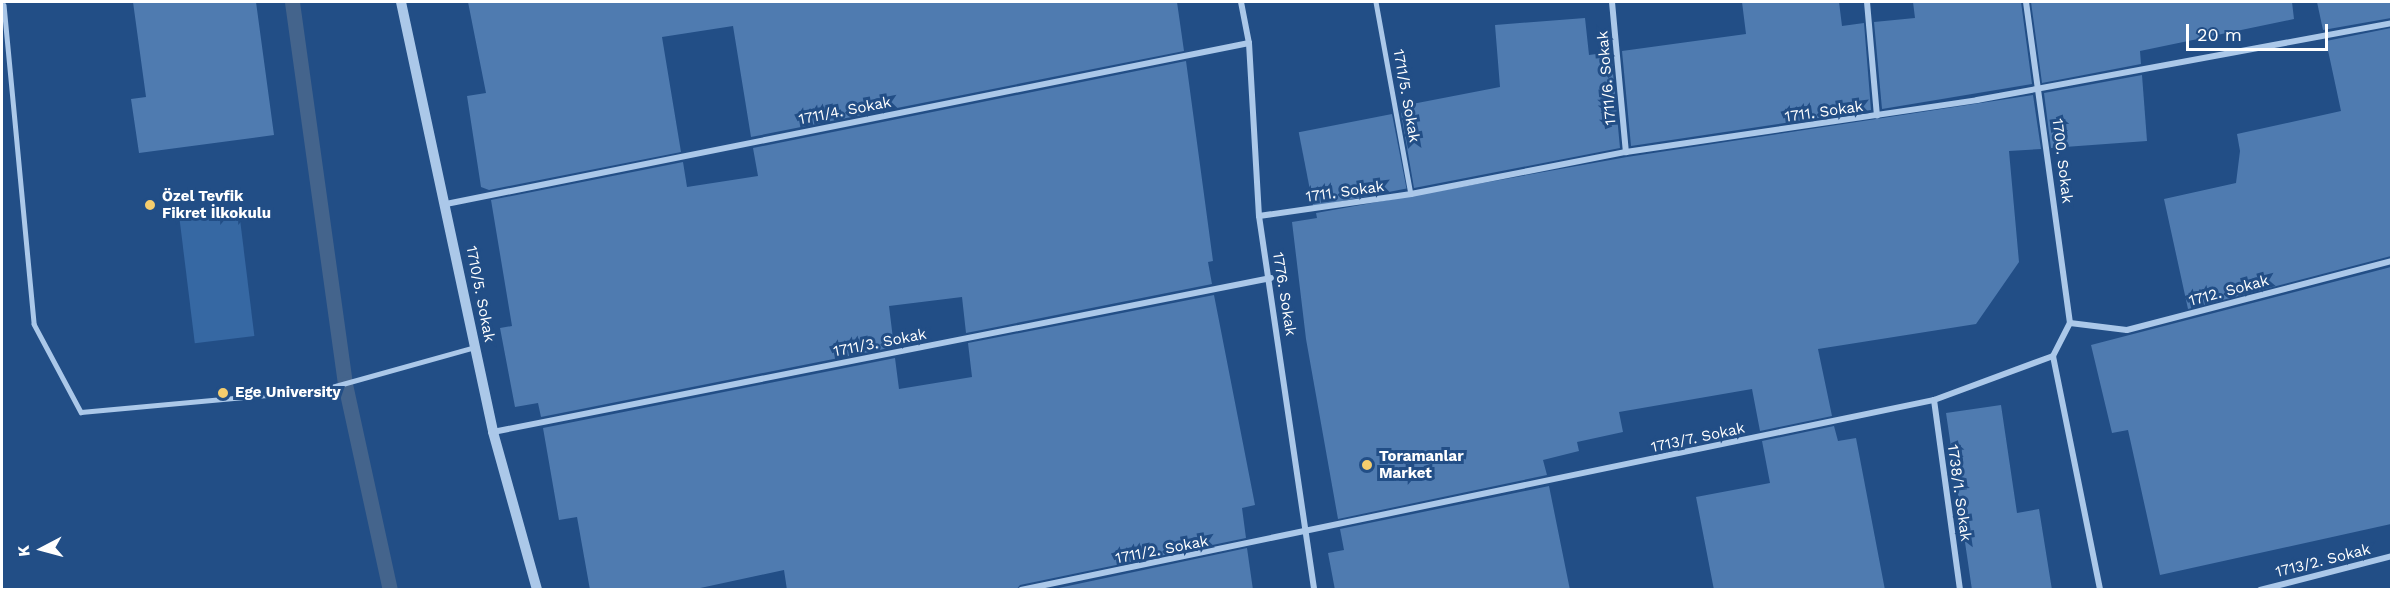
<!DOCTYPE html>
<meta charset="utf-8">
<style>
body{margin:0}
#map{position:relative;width:2393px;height:591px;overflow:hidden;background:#224e86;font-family:"Work Sans",sans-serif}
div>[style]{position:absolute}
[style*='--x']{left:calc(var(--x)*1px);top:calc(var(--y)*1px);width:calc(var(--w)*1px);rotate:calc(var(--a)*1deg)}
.green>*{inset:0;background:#3668a3;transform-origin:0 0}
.stream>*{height:15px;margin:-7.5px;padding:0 7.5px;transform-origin:7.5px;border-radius:7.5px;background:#44648c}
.building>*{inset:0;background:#4f7bb0;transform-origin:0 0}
.service>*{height:4.5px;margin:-2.25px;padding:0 2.25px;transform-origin:2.25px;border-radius:2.25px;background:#abc8e9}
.minor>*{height:6px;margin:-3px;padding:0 3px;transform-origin:3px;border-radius:3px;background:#abc8e9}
.tertiary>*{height:10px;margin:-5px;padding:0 5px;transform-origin:5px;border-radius:5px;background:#abc8e9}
.dots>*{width:16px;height:16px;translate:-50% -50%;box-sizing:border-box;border:3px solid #224e86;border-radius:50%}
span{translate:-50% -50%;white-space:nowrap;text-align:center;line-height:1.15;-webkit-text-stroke:6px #224e86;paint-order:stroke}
.street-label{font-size:15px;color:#fff}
.poi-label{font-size:15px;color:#fff;font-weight:700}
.left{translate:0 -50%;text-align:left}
.frame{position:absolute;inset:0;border:3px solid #fff;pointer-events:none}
.north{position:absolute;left:12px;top:519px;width:60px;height:60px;-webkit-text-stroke:4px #224e86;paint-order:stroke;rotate:264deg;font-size:16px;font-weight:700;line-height:24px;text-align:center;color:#fff}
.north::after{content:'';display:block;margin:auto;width:21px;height:27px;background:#fff;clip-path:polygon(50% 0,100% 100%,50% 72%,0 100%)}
.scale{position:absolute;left:2186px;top:24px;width:142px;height:27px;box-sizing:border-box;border:3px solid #fff;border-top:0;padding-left:8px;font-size:18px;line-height:21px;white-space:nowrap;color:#fff;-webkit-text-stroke:4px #224e86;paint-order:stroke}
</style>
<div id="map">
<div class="green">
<div style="left:239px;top:211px;width:126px;height:60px;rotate:83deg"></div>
</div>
<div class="stream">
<div style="--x:292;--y:2;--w:386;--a:82.1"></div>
<div style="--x:345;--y:384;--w:211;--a:77.7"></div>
</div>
<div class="building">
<div style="clip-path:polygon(133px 2px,256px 2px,274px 135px,139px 153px,131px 99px,146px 97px)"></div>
<div style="clip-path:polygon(468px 2px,1177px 2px,1184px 51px,751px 137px,733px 26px,662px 37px,681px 152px,489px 190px,481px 187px,467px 96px,486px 93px)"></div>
<div style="clip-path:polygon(1742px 2px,1839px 2px,1842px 26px,1864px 23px,1871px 110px,1631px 146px,1622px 51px,1746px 34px)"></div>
<div style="clip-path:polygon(1913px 2px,2021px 2px,2032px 84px,1882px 109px,1874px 22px,1915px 18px)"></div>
<div style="clip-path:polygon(2031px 2px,2292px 2px,2294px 19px,2140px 51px,2141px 64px,2042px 83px)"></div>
<div style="clip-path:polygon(2317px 2px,2391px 2px,2391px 18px,2323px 30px)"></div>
<div style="clip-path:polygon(1585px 18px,1589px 55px,1611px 52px,1620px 148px,1414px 188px,1401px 113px,1408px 111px,1407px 105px,1500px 87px,1495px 25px)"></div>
<div style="clip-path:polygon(2391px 28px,2391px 256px,2188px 309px,2164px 199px,2236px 183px,2240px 151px,2237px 134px,2341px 111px,2326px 41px)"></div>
<div style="clip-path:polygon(1186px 61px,1213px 261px,1208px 262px,1212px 284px,966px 333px,962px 297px,889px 306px,894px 347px,541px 417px,538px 403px,515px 407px,500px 328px,512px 326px,491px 200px,683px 162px,687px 187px,758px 176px,753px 148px)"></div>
<div style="clip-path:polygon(2142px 75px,2147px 141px,2051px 148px,2044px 93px)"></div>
<div style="clip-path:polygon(2033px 95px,2041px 149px,2009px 151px,2019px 262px,1976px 324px,1818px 349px,1832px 416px,1760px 431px,1752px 389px,1619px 412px,1623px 432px,1577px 442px,1579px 451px,1543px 460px,1547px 475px,1338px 519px,1306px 339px,1292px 222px,1317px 218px,1316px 213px,1627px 157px)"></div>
<div style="left:1392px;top:114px;width:76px;height:95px;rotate:79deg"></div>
<div style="clip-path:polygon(2391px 267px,2391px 524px,2160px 575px,2128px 430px,2112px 433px,2091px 345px)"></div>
<div style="clip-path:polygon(1214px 295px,1255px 505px,1242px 508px,1246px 538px,1020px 585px,1016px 590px,787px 590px,784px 570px,691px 590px,590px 590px,577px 517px,559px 520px,543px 428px,895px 358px,899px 389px,972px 377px,968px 343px)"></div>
<div style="clip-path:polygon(2001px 405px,2017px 513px,2039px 509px,2052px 590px,1972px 590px,1946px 413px)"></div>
<div style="clip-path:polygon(1834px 426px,1838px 441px,1856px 438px,1885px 590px,1714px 590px,1696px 497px,1770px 483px,1762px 441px)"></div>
<div style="clip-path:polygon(1549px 486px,1570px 590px,1335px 590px,1328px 553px,1344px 550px,1340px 529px)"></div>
<div style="clip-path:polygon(1247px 548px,1253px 590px,1049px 590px)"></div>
</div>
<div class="service">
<div style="--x:1376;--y:2;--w:195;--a:79.7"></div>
<div style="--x:4;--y:5;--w:320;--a:84.6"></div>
<div style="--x:34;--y:324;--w:100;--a:61.9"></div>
<div style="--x:81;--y:412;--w:241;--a:-5.2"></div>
<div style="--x:321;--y:390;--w:160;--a:-15.6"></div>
</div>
<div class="minor">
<div style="--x:1241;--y:2;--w:42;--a:79"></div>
<div style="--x:1249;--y:43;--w:173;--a:86.7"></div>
<div style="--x:1259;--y:216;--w:378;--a:81.6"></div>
<div style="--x:1612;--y:2;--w:151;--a:84.7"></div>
<div style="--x:1867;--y:2;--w:114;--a:85"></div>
<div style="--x:2026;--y:2;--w:324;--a:82.2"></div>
<div style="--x:446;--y:204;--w:819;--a:-11.34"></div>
<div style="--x:1259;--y:216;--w:154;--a:-8.2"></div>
<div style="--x:1411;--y:194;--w:219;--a:-11.1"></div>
<div style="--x:1626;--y:152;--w:355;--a:-8.4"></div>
<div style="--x:1977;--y:100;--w:422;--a:-10.5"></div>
<div style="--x:2070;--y:323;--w:57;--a:7"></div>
<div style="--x:2127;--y:330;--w:274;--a:-14.6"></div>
<div style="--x:2053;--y:356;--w:239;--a:78.6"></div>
<div style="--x:1934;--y:400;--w:192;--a:82.2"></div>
<div style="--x:493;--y:432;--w:793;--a:-11.2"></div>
<div style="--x:1021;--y:590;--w:933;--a:-11.76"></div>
<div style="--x:1934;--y:400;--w:127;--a:-20.3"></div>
<div style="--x:2053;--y:356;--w:37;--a:-63"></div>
<div style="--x:2260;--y:590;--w:136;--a:-14.4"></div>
</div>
<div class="tertiary">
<div style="--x:401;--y:2;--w:440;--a:77.9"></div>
<div style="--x:493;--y:432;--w:164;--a:74.4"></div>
</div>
<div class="dots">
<div style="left:150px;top:205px;background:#f5cd6d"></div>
<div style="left:223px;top:393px;background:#f5cd6d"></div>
<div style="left:1367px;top:465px;background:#f5cd6d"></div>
</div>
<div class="street-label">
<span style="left:1607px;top:78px;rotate:-95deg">1711/6. Sokak</span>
<span style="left:1406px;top:96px;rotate:80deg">1711/5. Sokak</span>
<span style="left:845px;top:111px;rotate:-11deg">1711/4. Sokak</span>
<span style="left:1824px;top:112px;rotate:-8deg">1711. Sokak</span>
<span style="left:2062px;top:161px;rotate:83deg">1700. Sokak</span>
<span style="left:1345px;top:192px;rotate:-8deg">1711. Sokak</span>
<span style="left:2229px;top:291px;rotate:-15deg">1712. Sokak</span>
<span style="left:480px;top:294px;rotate:79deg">1710/5. Sokak</span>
<span style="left:1284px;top:294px;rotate:81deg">1776. Sokak</span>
<span style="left:880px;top:343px;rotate:-11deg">1711/3. Sokak</span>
<span style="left:1698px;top:438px;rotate:-12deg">1713/7. Sokak</span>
<span style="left:1959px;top:493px;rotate:82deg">1738/1. Sokak</span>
<span style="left:1162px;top:550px;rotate:-11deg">1711/2. Sokak</span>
<span style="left:2323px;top:561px;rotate:-14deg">1713/2. Sokak</span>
</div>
<div class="poi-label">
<span class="left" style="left:162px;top:205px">Özel Tevfik<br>Fikret İlkokulu</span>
<span class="left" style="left:235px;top:393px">Ege University</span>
<span class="left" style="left:1379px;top:465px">Toramanlar<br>Market</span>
</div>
<div class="frame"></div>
<div class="north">K</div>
<div class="scale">20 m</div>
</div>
